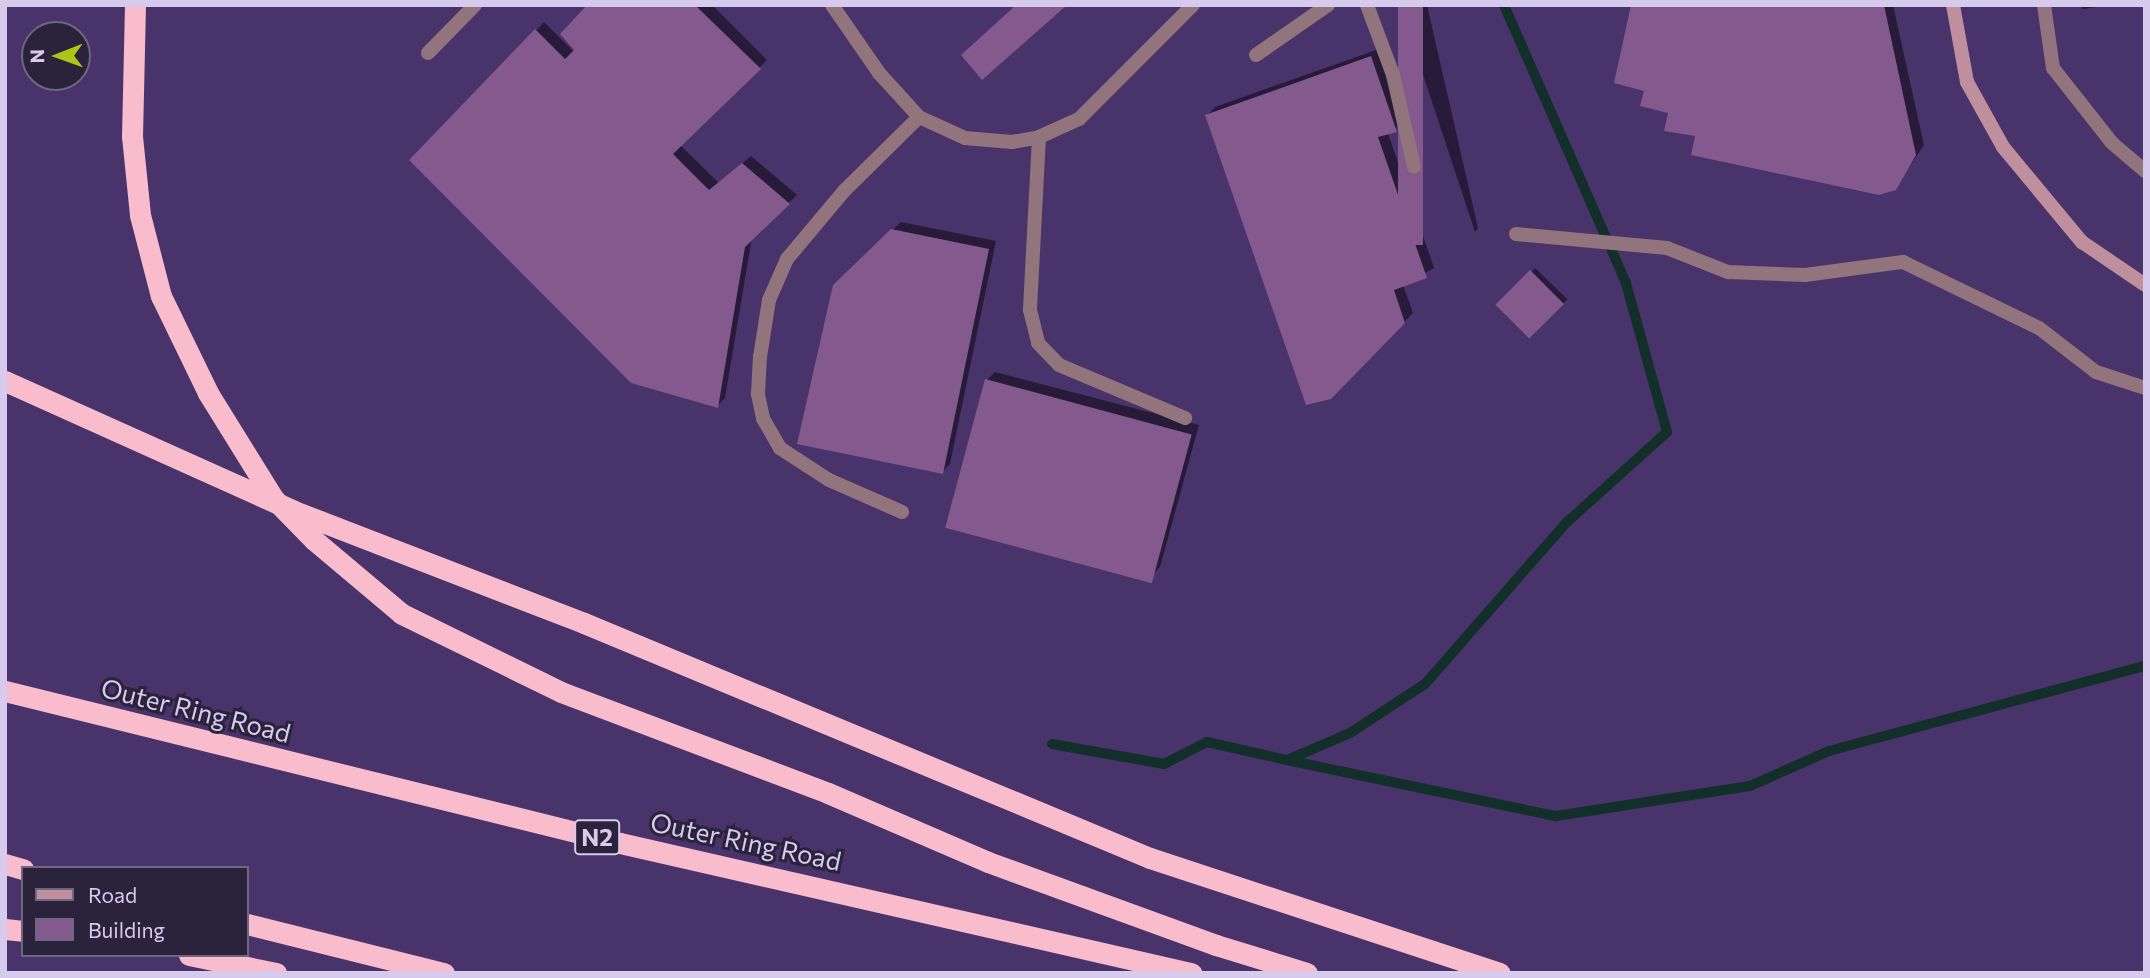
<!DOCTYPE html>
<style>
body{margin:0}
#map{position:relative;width:2150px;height:978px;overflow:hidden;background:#49336b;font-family:Commissioner,sans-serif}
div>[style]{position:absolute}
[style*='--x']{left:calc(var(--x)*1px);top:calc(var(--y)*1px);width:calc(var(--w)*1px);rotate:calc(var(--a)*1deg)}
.shadow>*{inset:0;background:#0007;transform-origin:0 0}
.stream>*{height:10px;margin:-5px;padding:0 5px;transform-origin:5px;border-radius:5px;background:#132f2a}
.building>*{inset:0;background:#84598d;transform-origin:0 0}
.lane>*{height:14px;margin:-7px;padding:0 7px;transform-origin:7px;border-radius:7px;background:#92747c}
.street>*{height:14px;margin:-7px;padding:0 7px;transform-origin:7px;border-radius:7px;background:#92747c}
.secondary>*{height:14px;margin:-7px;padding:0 7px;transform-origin:7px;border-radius:7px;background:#bf8f9d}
.highway>*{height:21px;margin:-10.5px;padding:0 10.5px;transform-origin:10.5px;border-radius:10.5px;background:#f8bccd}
span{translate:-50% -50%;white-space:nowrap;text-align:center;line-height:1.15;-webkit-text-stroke:6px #2b223b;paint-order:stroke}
.shield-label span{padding:2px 5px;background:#2b223b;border:2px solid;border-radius:5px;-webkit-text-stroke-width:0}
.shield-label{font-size:24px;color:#d6cbec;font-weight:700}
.street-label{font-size:26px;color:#d6cbec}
.frame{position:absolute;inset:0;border:7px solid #d6cbec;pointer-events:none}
.legend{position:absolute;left:21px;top:866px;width:228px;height:91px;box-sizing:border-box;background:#2b223b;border:2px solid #6f6682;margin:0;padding:9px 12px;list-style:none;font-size:21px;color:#d6cbec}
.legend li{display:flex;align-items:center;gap:14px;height:35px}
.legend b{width:35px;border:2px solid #6f6682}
.north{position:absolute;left:21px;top:21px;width:70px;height:70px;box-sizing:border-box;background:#2b223b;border:2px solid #6f6682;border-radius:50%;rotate:269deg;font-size:19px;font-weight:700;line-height:28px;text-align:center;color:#d6cbec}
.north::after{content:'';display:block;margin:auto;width:24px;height:32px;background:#aac719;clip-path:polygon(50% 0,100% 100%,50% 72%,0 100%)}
</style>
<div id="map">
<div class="shadow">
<div style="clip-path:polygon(589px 5px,712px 5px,767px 60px,680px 145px,719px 183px,751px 156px,797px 195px,752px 237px,725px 398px,717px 406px,412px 160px,544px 22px,576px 54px)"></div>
<div style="clip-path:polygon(1400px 5px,1427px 5px,1478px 228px,1475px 232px)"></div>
<div style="clip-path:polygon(1633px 5px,1893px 5px,1924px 145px,1895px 188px,1697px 135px,1646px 90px)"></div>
<div style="clip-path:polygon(2080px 5px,2110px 5px,2083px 9px)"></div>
<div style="clip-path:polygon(1379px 49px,1404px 123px,1388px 133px,1434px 268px,1403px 285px,1413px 313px,1330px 397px,1207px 116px,1215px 107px)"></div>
<div style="clip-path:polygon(901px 222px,996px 241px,950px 464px,942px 472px,834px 286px)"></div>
<div style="left:1535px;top:268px;width:45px;height:52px;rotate:44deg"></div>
<div style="clip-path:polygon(995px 372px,1199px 425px,1160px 567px,1151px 576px,987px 380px)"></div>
</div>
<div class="stream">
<div style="--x:1052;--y:744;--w:114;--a:10.1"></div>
<div style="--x:1164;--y:764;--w:48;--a:-27.1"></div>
<div style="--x:1207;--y:742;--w:82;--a:12.7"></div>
<div style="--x:1287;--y:760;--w:69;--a:-23.2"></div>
<div style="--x:1350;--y:733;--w:90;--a:-33.2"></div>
<div style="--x:1425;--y:684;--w:214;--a:-48.8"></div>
<div style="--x:1566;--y:523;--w:136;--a:-42"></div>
<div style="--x:1667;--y:432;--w:155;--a:-105.4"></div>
<div style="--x:1626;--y:283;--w:304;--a:-113.7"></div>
<div style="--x:1287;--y:760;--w:275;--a:11.8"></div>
<div style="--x:1556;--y:816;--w:196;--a:-8.8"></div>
<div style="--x:1750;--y:786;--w:86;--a:-23.9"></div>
<div style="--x:1829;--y:751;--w:327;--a:-15.1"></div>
</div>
<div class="building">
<div style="clip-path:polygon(587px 5px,695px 5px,761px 69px,673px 154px,709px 190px,742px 163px,790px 204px,745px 247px,718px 408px,631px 383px,409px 160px,535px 29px,565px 59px,574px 50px,560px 34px)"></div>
<div style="clip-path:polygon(1016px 5px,1067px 5px,982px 80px,961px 55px)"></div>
<div style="left:1398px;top:5px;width:25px;height:240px"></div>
<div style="clip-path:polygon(1631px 5px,1884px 5px,1916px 155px,1896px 190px,1879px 195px,1691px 155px,1695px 136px,1664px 131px,1668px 113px,1640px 106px,1644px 91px,1614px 83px)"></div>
<div style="clip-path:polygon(1371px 56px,1397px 132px,1378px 137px,1427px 278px,1394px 290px,1405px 323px,1331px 399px,1306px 405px,1205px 115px)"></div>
<div style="clip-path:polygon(891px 229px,989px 249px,943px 474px,797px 444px,833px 285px)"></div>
<div style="left:1530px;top:270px;width:48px;height:49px;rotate:45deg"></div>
<div style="left:985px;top:379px;width:214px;height:154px;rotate:15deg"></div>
</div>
<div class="lane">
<div style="--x:1367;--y:5;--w:75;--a:69.6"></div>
<div style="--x:1393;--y:75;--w:94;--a:77.1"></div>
<div style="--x:2044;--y:5;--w:64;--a:81.9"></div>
<div style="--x:2053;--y:68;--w:95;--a:51.8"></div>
<div style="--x:2112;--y:143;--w:43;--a:40.3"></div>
<div style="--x:428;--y:53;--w:67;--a:-45.6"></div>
<div style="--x:1256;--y:55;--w:88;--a:-34.8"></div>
<div style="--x:1039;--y:137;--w:173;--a:93"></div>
<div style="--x:1030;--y:310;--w:34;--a:76"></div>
<div style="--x:1038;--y:343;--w:30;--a:46"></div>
<div style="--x:1059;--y:365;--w:137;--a:22.8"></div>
<div style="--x:1516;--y:234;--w:152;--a:5.3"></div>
<div style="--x:1667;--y:248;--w:66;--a:21.5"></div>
<div style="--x:1728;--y:272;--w:77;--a:2.2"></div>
<div style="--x:1805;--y:275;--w:99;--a:-7.6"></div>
<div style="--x:1903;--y:262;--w:151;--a:25.9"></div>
<div style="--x:2039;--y:328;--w:72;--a:37.7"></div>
<div style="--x:2096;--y:372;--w:52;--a:18.1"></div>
<div style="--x:902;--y:512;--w:80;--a:-156.3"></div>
<div style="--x:829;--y:480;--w:59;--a:-146.9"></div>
<div style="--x:780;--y:448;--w:34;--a:-120"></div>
<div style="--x:763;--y:418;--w:25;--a:-102"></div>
<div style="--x:758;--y:394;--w:37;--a:-87"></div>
<div style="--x:760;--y:357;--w:58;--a:-81"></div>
<div style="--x:769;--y:300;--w:45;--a:-66.3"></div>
<div style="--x:787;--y:259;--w:89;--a:-50"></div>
<div style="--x:844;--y:191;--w:105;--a:-44.6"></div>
</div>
<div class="street">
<div style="--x:832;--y:5;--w:83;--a:55.3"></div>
<div style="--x:879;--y:73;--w:59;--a:47.7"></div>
<div style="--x:919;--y:117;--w:51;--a:24.5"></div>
<div style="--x:965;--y:138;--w:47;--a:4.9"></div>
<div style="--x:1012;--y:142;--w:27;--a:-10"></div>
<div style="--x:1039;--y:137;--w:44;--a:-24.2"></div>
<div style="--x:1079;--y:119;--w:161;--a:-45"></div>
</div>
<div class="secondary">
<div style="--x:1953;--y:5;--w:78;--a:79.7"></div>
<div style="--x:1967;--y:82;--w:74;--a:61"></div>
<div style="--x:2003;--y:147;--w:124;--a:50.3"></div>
<div style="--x:2082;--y:242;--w:76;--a:34.3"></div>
</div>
<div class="highway">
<div style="--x:135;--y:5;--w:131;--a:91.3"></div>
<div style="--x:132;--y:136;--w:79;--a:84.2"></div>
<div style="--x:140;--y:215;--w:84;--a:75.5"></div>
<div style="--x:161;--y:296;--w:108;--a:64.1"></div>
<div style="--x:208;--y:393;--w:123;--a:58.2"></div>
<div style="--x:273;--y:498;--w:59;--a:45.7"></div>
<div style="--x:314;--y:540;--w:115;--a:40.1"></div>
<div style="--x:402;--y:614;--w:177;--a:26.1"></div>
<div style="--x:561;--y:692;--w:285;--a:20.7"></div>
<div style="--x:828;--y:793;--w:174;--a:23.3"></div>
<div style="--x:988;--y:862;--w:243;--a:20"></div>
<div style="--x:1216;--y:945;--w:95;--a:17.1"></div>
<div style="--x:5;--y:381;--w:317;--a:24.2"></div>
<div style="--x:294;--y:511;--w:311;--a:21.1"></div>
<div style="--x:584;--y:623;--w:613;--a:22.55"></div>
<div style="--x:1150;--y:858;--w:368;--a:18.2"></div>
<div style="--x:5;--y:691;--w:634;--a:13.88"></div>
<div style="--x:620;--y:843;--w:586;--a:12.83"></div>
<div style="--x:5;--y:864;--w:19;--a:16"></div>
<div style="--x:247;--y:924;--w:203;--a:14"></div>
<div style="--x:5;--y:929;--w:18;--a:6"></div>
<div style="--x:189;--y:955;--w:89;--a:11.7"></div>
</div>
<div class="shield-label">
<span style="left:597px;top:837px">N2</span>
</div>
<div class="street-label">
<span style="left:196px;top:710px;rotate:14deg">Outer Ring Road</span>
<span style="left:746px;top:841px;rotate:12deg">Outer Ring Road</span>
</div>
<div class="frame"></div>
<ul class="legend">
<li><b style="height:9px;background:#bf8f9d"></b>Road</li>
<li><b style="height:19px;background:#84598d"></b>Building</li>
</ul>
<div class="north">N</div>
</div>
